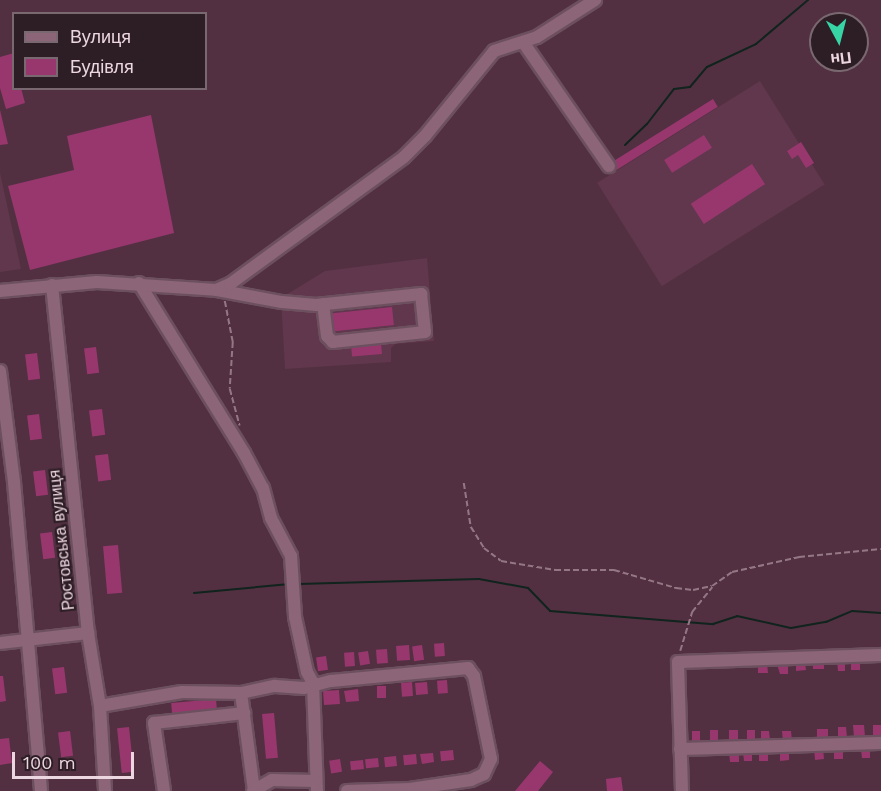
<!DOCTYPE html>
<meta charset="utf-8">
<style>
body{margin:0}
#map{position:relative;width:881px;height:791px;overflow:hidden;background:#523041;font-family:"Work Sans",sans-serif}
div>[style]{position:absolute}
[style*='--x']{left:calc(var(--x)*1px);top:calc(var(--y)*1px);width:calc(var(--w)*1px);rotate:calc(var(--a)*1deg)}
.built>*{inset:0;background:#60374c;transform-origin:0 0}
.stream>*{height:2px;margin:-1px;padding:0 1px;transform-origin:1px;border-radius:1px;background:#10231c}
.building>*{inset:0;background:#98376e;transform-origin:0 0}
.path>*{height:1.5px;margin-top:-0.75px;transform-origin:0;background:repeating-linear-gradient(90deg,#947785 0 6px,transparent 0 9px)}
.roads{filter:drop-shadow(2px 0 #6d505f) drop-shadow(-2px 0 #6d505f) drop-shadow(0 2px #6d505f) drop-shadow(0 -2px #6d505f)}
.minor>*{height:12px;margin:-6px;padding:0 6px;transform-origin:6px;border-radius:6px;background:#8c6578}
span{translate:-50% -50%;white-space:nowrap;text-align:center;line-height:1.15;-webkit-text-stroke:4.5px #2d1e25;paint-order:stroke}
.street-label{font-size:16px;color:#ecd6e0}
.legend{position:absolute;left:12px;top:12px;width:195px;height:78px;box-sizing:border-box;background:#2d1e25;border:2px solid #796870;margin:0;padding:8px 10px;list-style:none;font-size:18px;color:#ecd6e0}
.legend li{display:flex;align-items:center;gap:12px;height:30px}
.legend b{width:30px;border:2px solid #796870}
.north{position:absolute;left:809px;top:12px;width:60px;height:60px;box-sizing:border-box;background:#2d1e25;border:2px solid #796870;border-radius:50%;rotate:173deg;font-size:16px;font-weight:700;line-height:24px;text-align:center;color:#ecd6e0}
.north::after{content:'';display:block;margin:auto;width:21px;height:27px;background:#37d4a6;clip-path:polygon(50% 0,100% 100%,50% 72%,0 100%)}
.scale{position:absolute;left:12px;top:752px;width:122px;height:27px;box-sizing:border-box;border:3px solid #ecd6e0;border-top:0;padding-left:8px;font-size:18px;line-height:21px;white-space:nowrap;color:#ecd6e0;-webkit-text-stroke:4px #2d1e25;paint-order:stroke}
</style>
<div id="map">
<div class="built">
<div style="left:760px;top:81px;width:122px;height:192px;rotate:58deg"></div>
<div style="clip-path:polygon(0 173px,21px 269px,0 272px)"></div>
<div style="clip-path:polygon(427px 258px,434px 341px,395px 344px,391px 348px,391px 362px,285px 369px,281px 298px,325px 271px)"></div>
</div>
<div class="stream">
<div style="--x:625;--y:145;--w:30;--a:-44"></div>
<div style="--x:647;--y:124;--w:44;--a:-52.4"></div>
<div style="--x:674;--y:89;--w:16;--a:-7"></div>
<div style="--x:690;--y:87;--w:26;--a:-50"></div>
<div style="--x:707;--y:67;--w:54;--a:-25.1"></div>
<div style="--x:756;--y:44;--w:68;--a:-40.2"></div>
<div style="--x:298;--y:584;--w:181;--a:-1.6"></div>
<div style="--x:479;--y:579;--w:50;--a:10.4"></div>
<div style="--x:528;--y:588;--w:32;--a:46"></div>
<div style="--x:550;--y:611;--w:164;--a:4.6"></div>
<div style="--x:713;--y:624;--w:25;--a:-18"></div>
<div style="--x:737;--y:616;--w:55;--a:12.5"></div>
<div style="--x:791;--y:628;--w:36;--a:-10"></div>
<div style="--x:826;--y:622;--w:28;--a:-23"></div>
<div style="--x:852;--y:611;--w:29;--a:4"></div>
<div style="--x:194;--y:593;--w:96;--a:-5.4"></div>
</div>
<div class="building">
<div style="clip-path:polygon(14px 53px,14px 88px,21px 88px,25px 103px,6px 109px,0 88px,0 57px)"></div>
<div style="left:713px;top:99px;width:9px;height:119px;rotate:58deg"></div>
<div style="clip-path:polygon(0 110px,8px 144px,0 145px)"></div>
<div style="clip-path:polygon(151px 115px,174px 233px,30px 270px,8px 186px,74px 170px,67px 136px)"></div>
<div style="left:704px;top:135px;width:15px;height:47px;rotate:58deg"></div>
<div style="clip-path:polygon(801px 142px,814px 163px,806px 168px,798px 155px,792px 159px,787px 151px)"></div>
<div style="left:752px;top:164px;width:24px;height:73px;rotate:57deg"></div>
<div style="left:392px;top:307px;width:18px;height:62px;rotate:84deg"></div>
<div style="left:381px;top:343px;width:11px;height:30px;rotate:85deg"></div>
<div style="left:96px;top:347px;width:26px;height:12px;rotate:83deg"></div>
<div style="left:37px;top:353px;width:26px;height:12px;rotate:83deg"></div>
<div style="left:102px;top:409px;width:26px;height:13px;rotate:83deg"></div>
<div style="left:39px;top:414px;width:25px;height:12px;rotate:83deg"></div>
<div style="left:108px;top:454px;width:26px;height:13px;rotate:83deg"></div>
<div style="left:45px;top:470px;width:25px;height:12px;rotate:83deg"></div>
<div style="left:52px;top:532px;width:26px;height:12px;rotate:83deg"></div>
<div style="left:118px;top:545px;width:48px;height:15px;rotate:85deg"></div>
<div style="left:444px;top:643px;width:13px;height:10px;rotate:86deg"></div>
<div style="left:409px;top:645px;width:15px;height:13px;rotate:86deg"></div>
<div style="left:422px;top:645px;width:15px;height:10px;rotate:82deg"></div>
<div style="left:387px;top:649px;width:14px;height:11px;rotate:86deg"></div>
<div style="left:368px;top:651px;width:13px;height:10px;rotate:81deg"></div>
<div style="left:354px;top:652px;width:14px;height:10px;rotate:86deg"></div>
<div style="left:326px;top:656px;width:14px;height:10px;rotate:82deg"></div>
<div style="clip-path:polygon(845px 660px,845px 671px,838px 671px,837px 661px)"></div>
<div style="left:851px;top:660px;width:9px;height:10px"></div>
<div style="left:824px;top:661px;width:8px;height:11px;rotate:90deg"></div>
<div style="clip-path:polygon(767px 663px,768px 673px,758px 673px,758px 664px)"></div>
<div style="clip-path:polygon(788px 663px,788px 674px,780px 674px,777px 664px)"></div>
<div style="clip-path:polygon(796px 663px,805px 663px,806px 670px,796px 671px)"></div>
<div style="left:64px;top:667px;width:26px;height:12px;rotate:83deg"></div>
<div style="clip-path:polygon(0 676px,3px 676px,6px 701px,0 702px)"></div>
<div style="left:447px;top:680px;width:13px;height:10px;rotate:86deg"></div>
<div style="left:412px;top:682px;width:14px;height:11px;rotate:86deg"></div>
<div style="left:427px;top:682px;width:12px;height:12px;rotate:85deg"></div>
<div style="left:377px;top:686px;width:9px;height:12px"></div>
<div style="clip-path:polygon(358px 689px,359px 701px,346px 702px,344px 691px)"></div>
<div style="left:339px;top:690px;width:14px;height:16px;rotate:86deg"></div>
<div style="left:216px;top:699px;width:12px;height:45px;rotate:85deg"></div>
<div style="left:274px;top:713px;width:45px;height:12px;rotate:85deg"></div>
<div style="clip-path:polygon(853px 725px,864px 725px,865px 737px,854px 737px)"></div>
<div style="left:873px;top:725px;width:8px;height:11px"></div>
<div style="left:129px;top:727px;width:45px;height:12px;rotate:84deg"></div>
<div style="clip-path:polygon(838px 727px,846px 727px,847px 737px,838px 738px)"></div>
<div style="left:817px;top:729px;width:11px;height:9px"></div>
<div style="left:710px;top:730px;width:8px;height:12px"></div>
<div style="left:729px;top:730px;width:9px;height:11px"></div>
<div style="left:747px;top:730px;width:8px;height:10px"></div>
<div style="left:70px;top:731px;width:25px;height:12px;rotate:83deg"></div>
<div style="left:700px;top:731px;width:10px;height:8px;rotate:90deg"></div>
<div style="clip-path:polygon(761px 731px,769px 731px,770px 740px,761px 741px)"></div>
<div style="clip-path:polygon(782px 731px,791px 731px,792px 741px,783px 741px)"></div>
<div style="clip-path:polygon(9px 738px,12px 763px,0 765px,0 739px)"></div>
<div style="clip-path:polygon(870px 748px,870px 758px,862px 758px,861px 749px)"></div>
<div style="left:823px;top:749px;width:10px;height:9px;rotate:84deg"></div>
<div style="left:843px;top:749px;width:10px;height:9px;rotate:90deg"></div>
<div style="left:453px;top:750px;width:10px;height:13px;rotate:84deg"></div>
<div style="clip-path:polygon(789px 750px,789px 760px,780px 761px,780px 751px)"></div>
<div style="clip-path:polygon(739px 751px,739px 762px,730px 762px,729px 752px)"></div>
<div style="clip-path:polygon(752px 751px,752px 761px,744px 761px,743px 752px)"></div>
<div style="left:759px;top:751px;width:9px;height:10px"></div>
<div style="clip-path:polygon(433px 753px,434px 762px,422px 764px,420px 754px)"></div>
<div style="left:416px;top:754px;width:10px;height:13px;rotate:84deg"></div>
<div style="left:396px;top:756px;width:10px;height:12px;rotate:84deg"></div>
<div style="left:378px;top:758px;width:9px;height:13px;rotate:84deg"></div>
<div style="left:340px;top:759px;width:13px;height:11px;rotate:81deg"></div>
<div style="left:363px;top:760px;width:9px;height:13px;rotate:84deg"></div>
<div style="clip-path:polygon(540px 761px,553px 772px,538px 791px,515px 791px)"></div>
<div style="clip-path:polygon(621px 777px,623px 791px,607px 791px,606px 779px)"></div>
</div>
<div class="path">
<div style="--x:225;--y:301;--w:42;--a:79"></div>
<div style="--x:233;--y:342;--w:47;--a:93.7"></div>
<div style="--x:230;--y:389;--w:38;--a:75"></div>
<div style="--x:464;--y:483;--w:45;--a:81"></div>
<div style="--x:471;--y:527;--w:25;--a:58"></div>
<div style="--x:484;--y:548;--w:21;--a:37"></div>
<div style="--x:501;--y:561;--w:55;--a:9.5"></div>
<div style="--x:555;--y:570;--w:59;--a:0"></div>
<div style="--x:614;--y:570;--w:65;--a:16.2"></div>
<div style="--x:676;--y:588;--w:17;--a:7"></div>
<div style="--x:693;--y:590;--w:19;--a:-12"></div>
<div style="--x:712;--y:586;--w:24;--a:-35"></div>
<div style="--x:732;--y:572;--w:69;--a:-12.6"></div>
<div style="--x:799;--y:557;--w:82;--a:-5.6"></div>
<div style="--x:680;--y:651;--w:41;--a:-72.9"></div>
<div style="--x:692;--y:612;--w:32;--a:-51"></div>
</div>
<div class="roads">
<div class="minor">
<div style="--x:523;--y:42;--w:151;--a:55.3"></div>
<div style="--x:139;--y:283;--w:200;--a:58.3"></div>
<div style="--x:244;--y:453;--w:40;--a:62"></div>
<div style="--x:263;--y:488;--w:31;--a:75"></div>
<div style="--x:271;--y:518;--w:43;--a:62.2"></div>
<div style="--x:291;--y:556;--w:61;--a:86.2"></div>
<div style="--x:295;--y:617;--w:56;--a:77.7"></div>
<div style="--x:307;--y:672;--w:13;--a:61"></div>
<div style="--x:313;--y:683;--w:108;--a:87.9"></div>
<div style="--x:52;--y:285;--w:350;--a:84.1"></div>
<div style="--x:88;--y:633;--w:74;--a:80.7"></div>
<div style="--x:100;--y:706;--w:85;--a:86.6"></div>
<div style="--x:217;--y:290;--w:66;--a:10.5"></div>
<div style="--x:282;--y:302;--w:34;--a:5"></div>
<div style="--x:316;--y:305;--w:106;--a:-6"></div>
<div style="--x:421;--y:294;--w:38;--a:84"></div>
<div style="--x:425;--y:332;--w:93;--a:173.8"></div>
<div style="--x:333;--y:342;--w:8;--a:-135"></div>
<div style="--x:327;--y:336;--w:32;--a:-97"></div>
<div style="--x:0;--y:291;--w:97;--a:-5.3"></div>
<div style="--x:97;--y:282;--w:119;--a:3.8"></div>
<div style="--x:216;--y:290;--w:15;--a:-23"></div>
<div style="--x:230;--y:284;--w:215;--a:-36.1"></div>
<div style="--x:404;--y:157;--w:30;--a:-45"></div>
<div style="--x:425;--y:136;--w:109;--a:-50.9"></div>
<div style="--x:494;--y:51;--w:45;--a:-18"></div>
<div style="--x:537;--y:37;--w:69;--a:-32.5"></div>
<div style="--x:0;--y:371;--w:112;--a:82.8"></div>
<div style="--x:14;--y:482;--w:310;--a:85"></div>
<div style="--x:0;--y:643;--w:89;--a:-6.5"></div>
<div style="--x:241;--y:693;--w:98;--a:82.4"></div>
<div style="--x:100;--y:706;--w:83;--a:-9.7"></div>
<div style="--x:182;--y:692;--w:59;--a:1"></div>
<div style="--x:241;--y:693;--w:35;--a:-12"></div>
<div style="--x:275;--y:686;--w:29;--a:4"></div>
<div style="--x:304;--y:688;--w:28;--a:-15"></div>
<div style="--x:331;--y:681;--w:138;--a:-5.4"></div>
<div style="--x:468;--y:668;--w:10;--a:53"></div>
<div style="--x:474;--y:676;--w:85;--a:78.4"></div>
<div style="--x:491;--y:759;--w:17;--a:115"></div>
<div style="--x:484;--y:774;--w:14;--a:155"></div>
<div style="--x:471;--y:780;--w:62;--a:171.6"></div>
<div style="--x:410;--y:789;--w:63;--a:178.2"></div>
<div style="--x:680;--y:749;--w:201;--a:-1.7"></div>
<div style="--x:164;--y:791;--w:69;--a:-98.4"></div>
<div style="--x:154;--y:723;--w:91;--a:-6.3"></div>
<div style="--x:253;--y:791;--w:22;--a:-30"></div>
<div style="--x:272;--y:780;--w:43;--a:1.3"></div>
<div style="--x:682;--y:791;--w:129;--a:-91.8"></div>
<div style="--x:678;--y:662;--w:203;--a:-2"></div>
</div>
</div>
<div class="street-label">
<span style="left:62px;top:540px;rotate:-96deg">Ростовська вулиця</span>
</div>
<ul class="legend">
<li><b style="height:8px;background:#8c6578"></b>Вулиця</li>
<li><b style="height:16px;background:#98376e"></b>Будівля</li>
</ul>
<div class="north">Пн</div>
<div class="scale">100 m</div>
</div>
